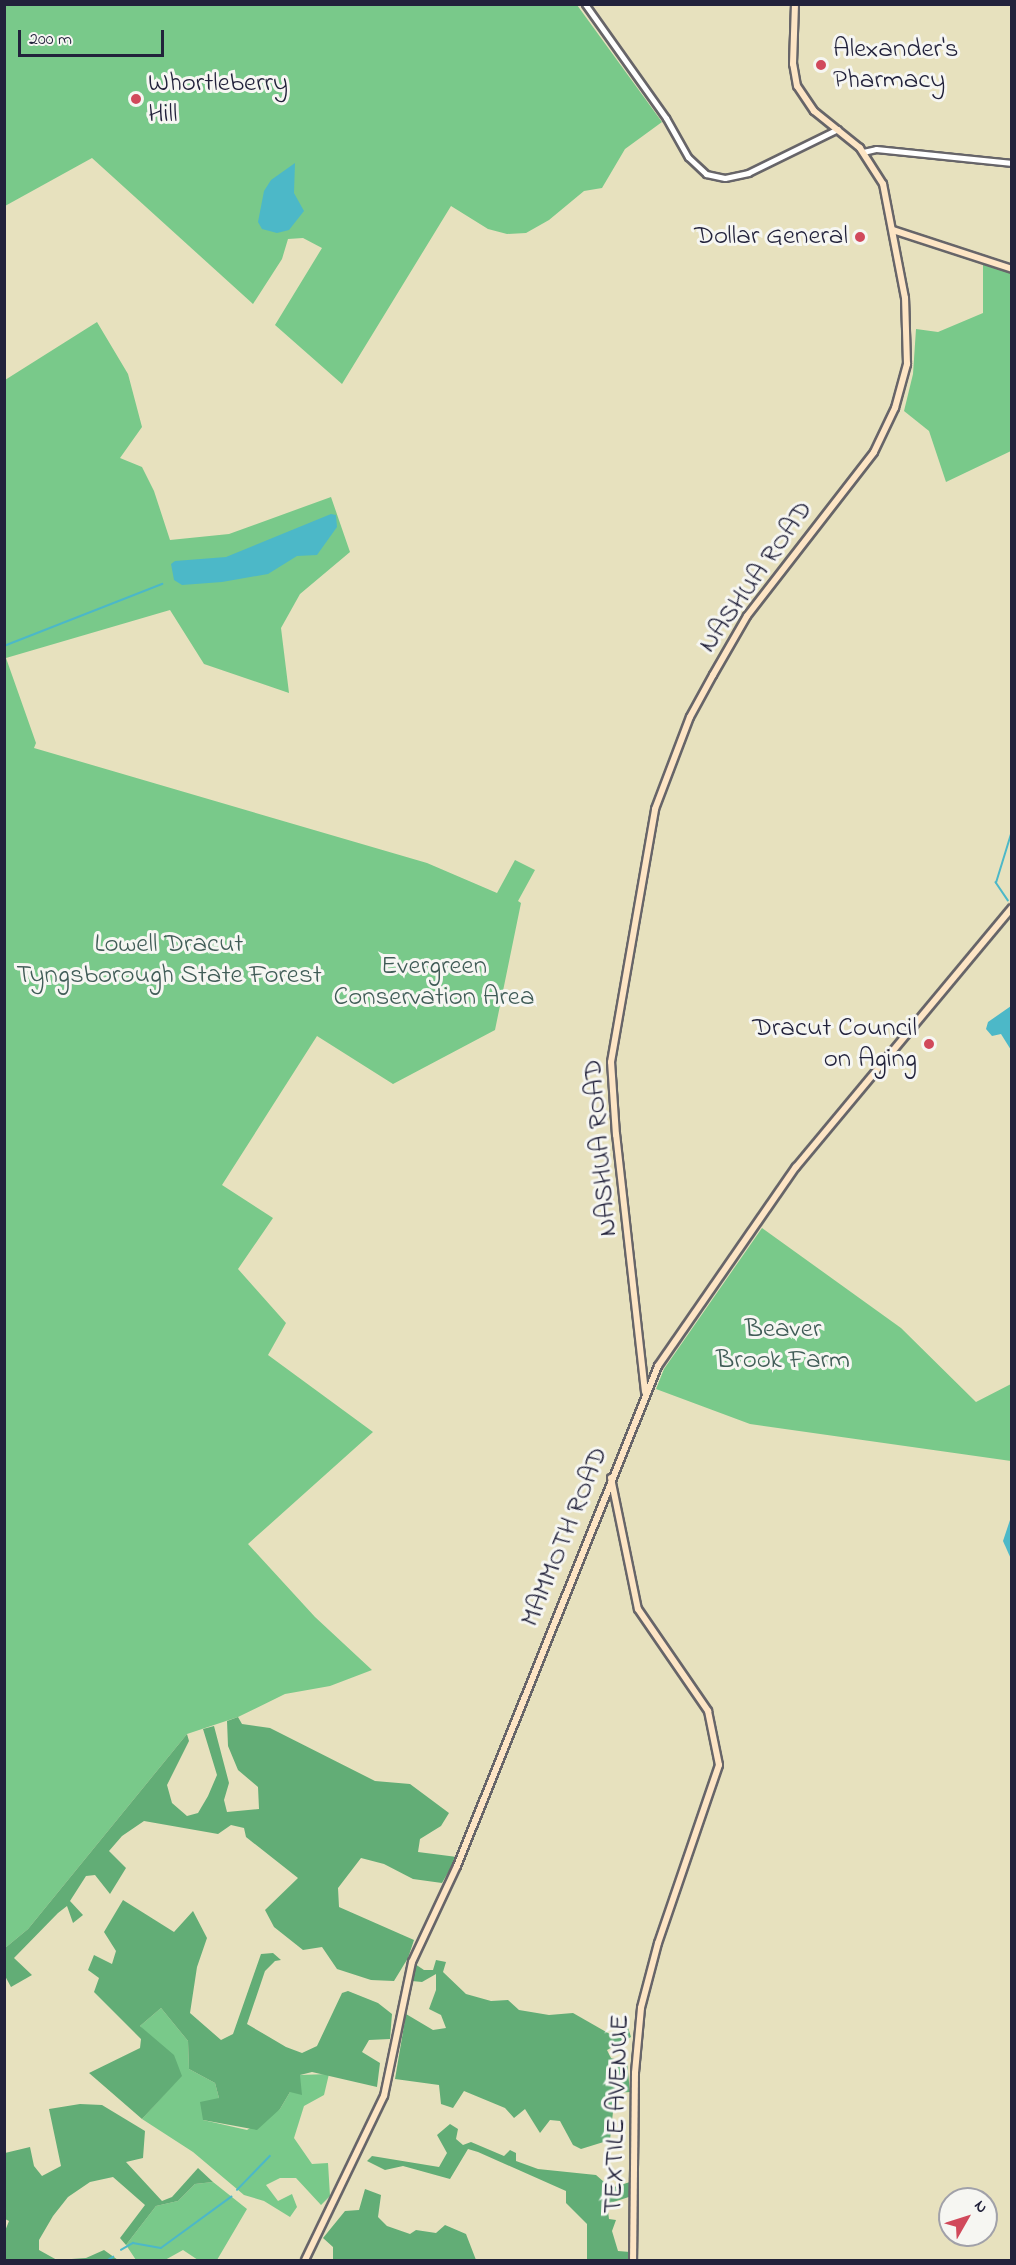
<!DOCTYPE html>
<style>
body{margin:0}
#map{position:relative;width:1016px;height:2265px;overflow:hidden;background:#e7e1be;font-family:"Indie Flower",sans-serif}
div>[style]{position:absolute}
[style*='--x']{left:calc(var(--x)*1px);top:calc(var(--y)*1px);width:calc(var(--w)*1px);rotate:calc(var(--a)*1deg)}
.green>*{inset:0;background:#79c98a}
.forest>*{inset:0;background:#62ad76}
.water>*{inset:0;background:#4cb8c8}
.stream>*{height:1.5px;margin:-0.75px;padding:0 0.75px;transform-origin:0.75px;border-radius:0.75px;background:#4cb8c8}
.roads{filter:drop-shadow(2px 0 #676569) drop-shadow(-2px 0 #676569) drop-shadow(0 2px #676569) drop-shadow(0 -2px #676569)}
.tertiary>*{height:5px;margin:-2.5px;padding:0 2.5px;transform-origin:2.5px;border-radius:2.5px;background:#fff}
.secondary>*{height:6px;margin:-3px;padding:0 3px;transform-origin:3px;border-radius:3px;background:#fde5c5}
.dots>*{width:16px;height:16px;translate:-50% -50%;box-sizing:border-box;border:3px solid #f6f6f2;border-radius:50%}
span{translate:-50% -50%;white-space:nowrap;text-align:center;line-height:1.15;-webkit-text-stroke:6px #f6f6f2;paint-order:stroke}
.poi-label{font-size:27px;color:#22223b}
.left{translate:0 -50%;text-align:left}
.right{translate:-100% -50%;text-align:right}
.street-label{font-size:27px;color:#22223b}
.park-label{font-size:27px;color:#405c57}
.frame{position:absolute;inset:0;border:6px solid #22223b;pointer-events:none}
.north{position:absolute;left:938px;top:2187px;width:60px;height:60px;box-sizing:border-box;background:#f6f6f2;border:2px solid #a1a1a9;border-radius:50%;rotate:51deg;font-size:16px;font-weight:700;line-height:24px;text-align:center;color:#22223b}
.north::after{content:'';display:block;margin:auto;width:21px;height:27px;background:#d1495b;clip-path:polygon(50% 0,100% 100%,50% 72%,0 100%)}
.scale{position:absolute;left:18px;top:30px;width:146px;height:27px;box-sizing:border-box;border:3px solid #22223b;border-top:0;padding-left:8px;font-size:18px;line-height:21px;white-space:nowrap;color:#22223b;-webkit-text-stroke:4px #f6f6f2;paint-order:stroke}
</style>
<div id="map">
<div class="green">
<div style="clip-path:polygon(5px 5px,577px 5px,662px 122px,625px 149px,602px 188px,584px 191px,549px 220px,526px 233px,507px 234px,488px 229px,451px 206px,342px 384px,275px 325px,322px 248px,303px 238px,288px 239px,282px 259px,253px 304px,92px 158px,5px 206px)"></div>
<div style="clip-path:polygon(983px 264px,1011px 273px,1011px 451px,946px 482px,929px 431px,904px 411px,913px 374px,916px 329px,938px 332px,983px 313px)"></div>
<div style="clip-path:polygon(97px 322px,128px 374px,142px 427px,120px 458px,142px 467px,154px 491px,170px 540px,229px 534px,331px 497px,350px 552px,300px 594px,281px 628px,289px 693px,204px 664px,170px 610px,6px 658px,36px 743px,34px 748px,427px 863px,497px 893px,515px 860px,535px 870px,518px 901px,521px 903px,495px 1030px,393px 1084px,317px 1036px,222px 1185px,273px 1218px,238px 1269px,286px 1323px,268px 1355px,373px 1432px,248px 1544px,315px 1617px,372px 1670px,330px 1686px,285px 1694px,238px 1717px,187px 1734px,28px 1929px,5px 1948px,5px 380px)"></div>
<div style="clip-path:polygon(762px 1228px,901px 1328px,976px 1402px,1011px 1384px,1011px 1461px,750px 1424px,656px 1389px,664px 1369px)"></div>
<div style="clip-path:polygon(161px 2008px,188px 2041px,189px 2069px,215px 2083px,219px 2098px,203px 2120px,247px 2130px,280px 2109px,300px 2075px,329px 2074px,324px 2095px,304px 2106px,294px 2138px,312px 2164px,328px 2163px,330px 2196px,321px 2205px,296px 2178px,280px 2178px,266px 2185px,278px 2201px,292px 2194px,297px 2207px,290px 2217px,264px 2201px,244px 2195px,193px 2152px,142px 2119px,181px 2076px,140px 2026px)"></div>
<div style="clip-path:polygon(213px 2182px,247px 2209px,217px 2260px,198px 2260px,183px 2250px,165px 2260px,136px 2260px,126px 2245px,156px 2206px,178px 2201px,195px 2184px)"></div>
</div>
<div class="forest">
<div style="clip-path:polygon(238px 1717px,242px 1724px,270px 1728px,375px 1781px,410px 1784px,449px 1813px,441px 1826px,420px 1839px,418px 1852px,457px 1857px,442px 1883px,413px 1879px,384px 1864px,361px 1858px,338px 1888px,339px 1907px,414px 1940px,408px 1958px,394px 1981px,371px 1980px,337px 1969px,322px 1947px,303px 1950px,274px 1927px,265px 1910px,298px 1878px,246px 1837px,244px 1828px,231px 1825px,218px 1834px,144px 1821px,122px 1836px,109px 1851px,126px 1868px,110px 1894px,95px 1875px,86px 1876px,70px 1901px,83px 1915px,73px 1923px,67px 1906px,58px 1913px,14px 1958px,32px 1975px,11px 1987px,5px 1976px,5px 1948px,28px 1929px,187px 1734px,189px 1741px,167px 1785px,172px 1803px,187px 1816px,198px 1813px,208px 1796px,217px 1775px,203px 1729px,214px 1726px,229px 1783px,224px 1800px,227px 1812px,259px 1809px,258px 1787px,238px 1770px,228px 1746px,227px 1721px)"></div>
<div style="clip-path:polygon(123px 1900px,174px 1932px,193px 1911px,207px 1938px,197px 1967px,190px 2013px,221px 2040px,233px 2034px,261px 1954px,273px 1953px,281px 1960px,275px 1961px,265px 1971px,247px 2024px,286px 2047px,302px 2053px,317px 2046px,342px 1993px,348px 1991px,378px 2003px,392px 2014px,390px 2039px,369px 2040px,362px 2052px,380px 2063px,377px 2087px,312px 2072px,300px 2075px,302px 2095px,290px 2092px,280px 2109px,257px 2130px,203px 2120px,200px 2102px,219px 2098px,215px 2083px,189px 2069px,188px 2041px,161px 2008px,140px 2026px,174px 2055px,182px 2076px,142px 2119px,89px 2073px,140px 2048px,141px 2039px,94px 1992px,99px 1978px,88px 1970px,94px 1955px,112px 1964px,116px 1951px,104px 1932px)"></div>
<div style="clip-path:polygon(436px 1960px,446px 1962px,443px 1972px,466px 1994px,491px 2001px,508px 2000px,519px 2010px,549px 2015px,573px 2013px,615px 2037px,627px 2024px,631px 2037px,607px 2050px,611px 2058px,627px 2062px,630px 2092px,615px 2093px,610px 2140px,581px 2149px,573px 2145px,560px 2121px,550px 2120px,540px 2133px,525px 2109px,514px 2118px,505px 2108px,464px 2091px,453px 2108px,441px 2104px,439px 2085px,395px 2079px,406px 2014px,433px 2030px,446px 2028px,441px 2015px,429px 2009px,436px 1990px,436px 1974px,422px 1982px,412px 1981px,415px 1964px,424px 1970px,433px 1970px)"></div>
<div style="clip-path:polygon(80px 2104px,102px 2105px,145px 2131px,143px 2158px,126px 2162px,162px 2201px,172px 2197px,198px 2168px,213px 2182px,195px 2184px,178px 2201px,156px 2206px,126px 2245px,120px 2238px,145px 2205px,113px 2177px,90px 2182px,68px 2197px,53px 2216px,39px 2240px,39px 2250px,57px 2260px,86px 2258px,104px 2250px,118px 2260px,5px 2260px,5px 2231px,9px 2221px,5px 2219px,5px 2153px,30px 2147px,34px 2166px,42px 2176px,61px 2166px,49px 2109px)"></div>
<div style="clip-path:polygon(450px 2124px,458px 2129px,456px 2139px,463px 2145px,471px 2142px,504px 2156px,510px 2150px,516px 2153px,516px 2161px,538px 2169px,596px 2175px,611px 2188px,630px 2182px,632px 2196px,607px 2204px,609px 2219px,616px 2220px,612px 2231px,618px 2251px,630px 2252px,630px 2260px,587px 2260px,587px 2224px,566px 2203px,566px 2191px,478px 2152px,468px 2149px,450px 2179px,403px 2166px,385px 2170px,367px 2161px,372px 2156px,439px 2167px,447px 2153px,437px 2135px)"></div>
<div style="clip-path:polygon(365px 2189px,381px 2195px,378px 2217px,387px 2226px,410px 2234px,416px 2230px,436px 2233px,445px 2225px,466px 2234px,476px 2260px,333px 2260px,333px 2247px,323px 2238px,345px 2211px,359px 2210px)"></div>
</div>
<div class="water">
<div style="clip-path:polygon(295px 163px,294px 193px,304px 211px,289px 230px,277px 233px,262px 229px,258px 222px,264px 191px,271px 180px)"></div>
<div style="clip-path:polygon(331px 514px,336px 515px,337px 527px,317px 555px,297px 556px,268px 574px,222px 582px,182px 585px,174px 580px,171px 564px,175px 561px,226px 557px)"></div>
<div style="clip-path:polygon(1011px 1006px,1012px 1006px,1011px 1050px,1001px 1034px,992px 1036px,986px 1029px,988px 1022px)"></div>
<div style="clip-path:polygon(1011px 1517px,1011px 1559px,1003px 1541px)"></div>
</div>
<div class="stream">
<div style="--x:4;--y:646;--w:170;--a:-21.4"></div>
<div style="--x:1008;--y:901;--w:22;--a:-124"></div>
<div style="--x:996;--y:883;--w:54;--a:-72.9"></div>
<div style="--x:237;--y:2190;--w:47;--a:-45.9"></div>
<div style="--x:121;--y:2250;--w:14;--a:-30"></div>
<div style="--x:133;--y:2243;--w:28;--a:10"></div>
<div style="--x:161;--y:2248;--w:87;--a:-36.1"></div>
<div style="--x:108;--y:2260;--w:6;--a:-31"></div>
</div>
<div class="roads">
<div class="tertiary">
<div style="--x:585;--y:4;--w:140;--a:54.6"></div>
<div style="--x:666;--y:118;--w:45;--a:60.6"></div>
<div style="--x:688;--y:157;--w:25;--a:43"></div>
<div style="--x:706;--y:174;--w:19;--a:12"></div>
<div style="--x:725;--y:178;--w:24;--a:-12"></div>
<div style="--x:748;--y:173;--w:100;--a:-26.1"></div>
<div style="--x:863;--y:152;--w:13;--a:-13"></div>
<div style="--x:876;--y:149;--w:137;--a:5.9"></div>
</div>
<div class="secondary">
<div style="--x:893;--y:230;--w:125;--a:18.1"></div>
<div style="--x:645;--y:1392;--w:259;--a:-96.4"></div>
<div style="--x:616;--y:1135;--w:73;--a:-93.9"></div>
<div style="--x:611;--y:1062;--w:257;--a:-80.1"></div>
<div style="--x:655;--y:809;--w:98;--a:-69.2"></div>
<div style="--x:690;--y:717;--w:48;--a:-61.3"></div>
<div style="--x:713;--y:675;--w:68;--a:-60"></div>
<div style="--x:747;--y:616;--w:207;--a:-52.2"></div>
<div style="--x:874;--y:452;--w:49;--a:-64.5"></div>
<div style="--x:895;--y:408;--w:46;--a:-74.7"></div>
<div style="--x:907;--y:364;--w:66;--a:-91.7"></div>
<div style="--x:905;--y:298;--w:116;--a:-100.9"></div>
<div style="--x:883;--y:184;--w:43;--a:-122.6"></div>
<div style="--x:860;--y:148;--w:59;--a:-141.2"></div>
<div style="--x:814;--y:111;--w:30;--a:-124"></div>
<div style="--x:797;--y:86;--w:22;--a:-100"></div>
<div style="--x:793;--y:64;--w:60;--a:-88.1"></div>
<div style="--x:611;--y:1478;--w:134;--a:78.4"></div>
<div style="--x:638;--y:1609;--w:124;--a:55.5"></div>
<div style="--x:708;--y:1711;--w:55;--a:78.5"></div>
<div style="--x:719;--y:1765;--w:188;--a:108.9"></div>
<div style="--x:658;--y:1943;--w:67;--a:104.7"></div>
<div style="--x:641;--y:2008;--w:65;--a:95.3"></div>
<div style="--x:635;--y:2073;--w:187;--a:90.6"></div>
<div style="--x:305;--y:2260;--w:182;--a:-64.3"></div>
<div style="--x:384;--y:2096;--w:137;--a:-78.2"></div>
<div style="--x:412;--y:1962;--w:106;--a:-64.9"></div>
<div style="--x:457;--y:1866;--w:539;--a:-68.1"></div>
<div style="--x:658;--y:1366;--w:242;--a:-55.3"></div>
<div style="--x:796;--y:1167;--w:337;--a:-50.2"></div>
</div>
</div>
<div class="dots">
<div style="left:821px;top:65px;background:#d1495b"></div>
<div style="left:136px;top:99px;background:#d1495b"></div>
<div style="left:860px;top:237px;background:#d1495b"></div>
<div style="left:929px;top:1044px;background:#d1495b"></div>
</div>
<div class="poi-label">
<span class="left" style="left:833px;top:65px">Alexander's<br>Pharmacy</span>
<span class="left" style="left:148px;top:99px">Whortleberry<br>Hill</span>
<span class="right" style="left:848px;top:237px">Dollar General</span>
<span class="right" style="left:917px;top:1044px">Dracut Council<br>on Aging</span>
</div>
<div class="street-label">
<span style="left:756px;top:577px;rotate:-55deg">NASHUA ROAD</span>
<span style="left:601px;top:1148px;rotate:-95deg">NASHUA ROAD</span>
<span style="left:565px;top:1537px;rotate:-68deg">MAMMOTH ROAD</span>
<span style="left:617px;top:2114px;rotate:-88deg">TEXTILE AVENUE</span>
</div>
<div class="park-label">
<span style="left:169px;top:960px">Lowell Dracut<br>Tyngsborough State Forest</span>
<span style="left:434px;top:982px">Evergreen<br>Conservation Area</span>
<span style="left:783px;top:1345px">Beaver<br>Brook Farm</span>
</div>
<div class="frame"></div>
<div class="north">N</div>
<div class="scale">200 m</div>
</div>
